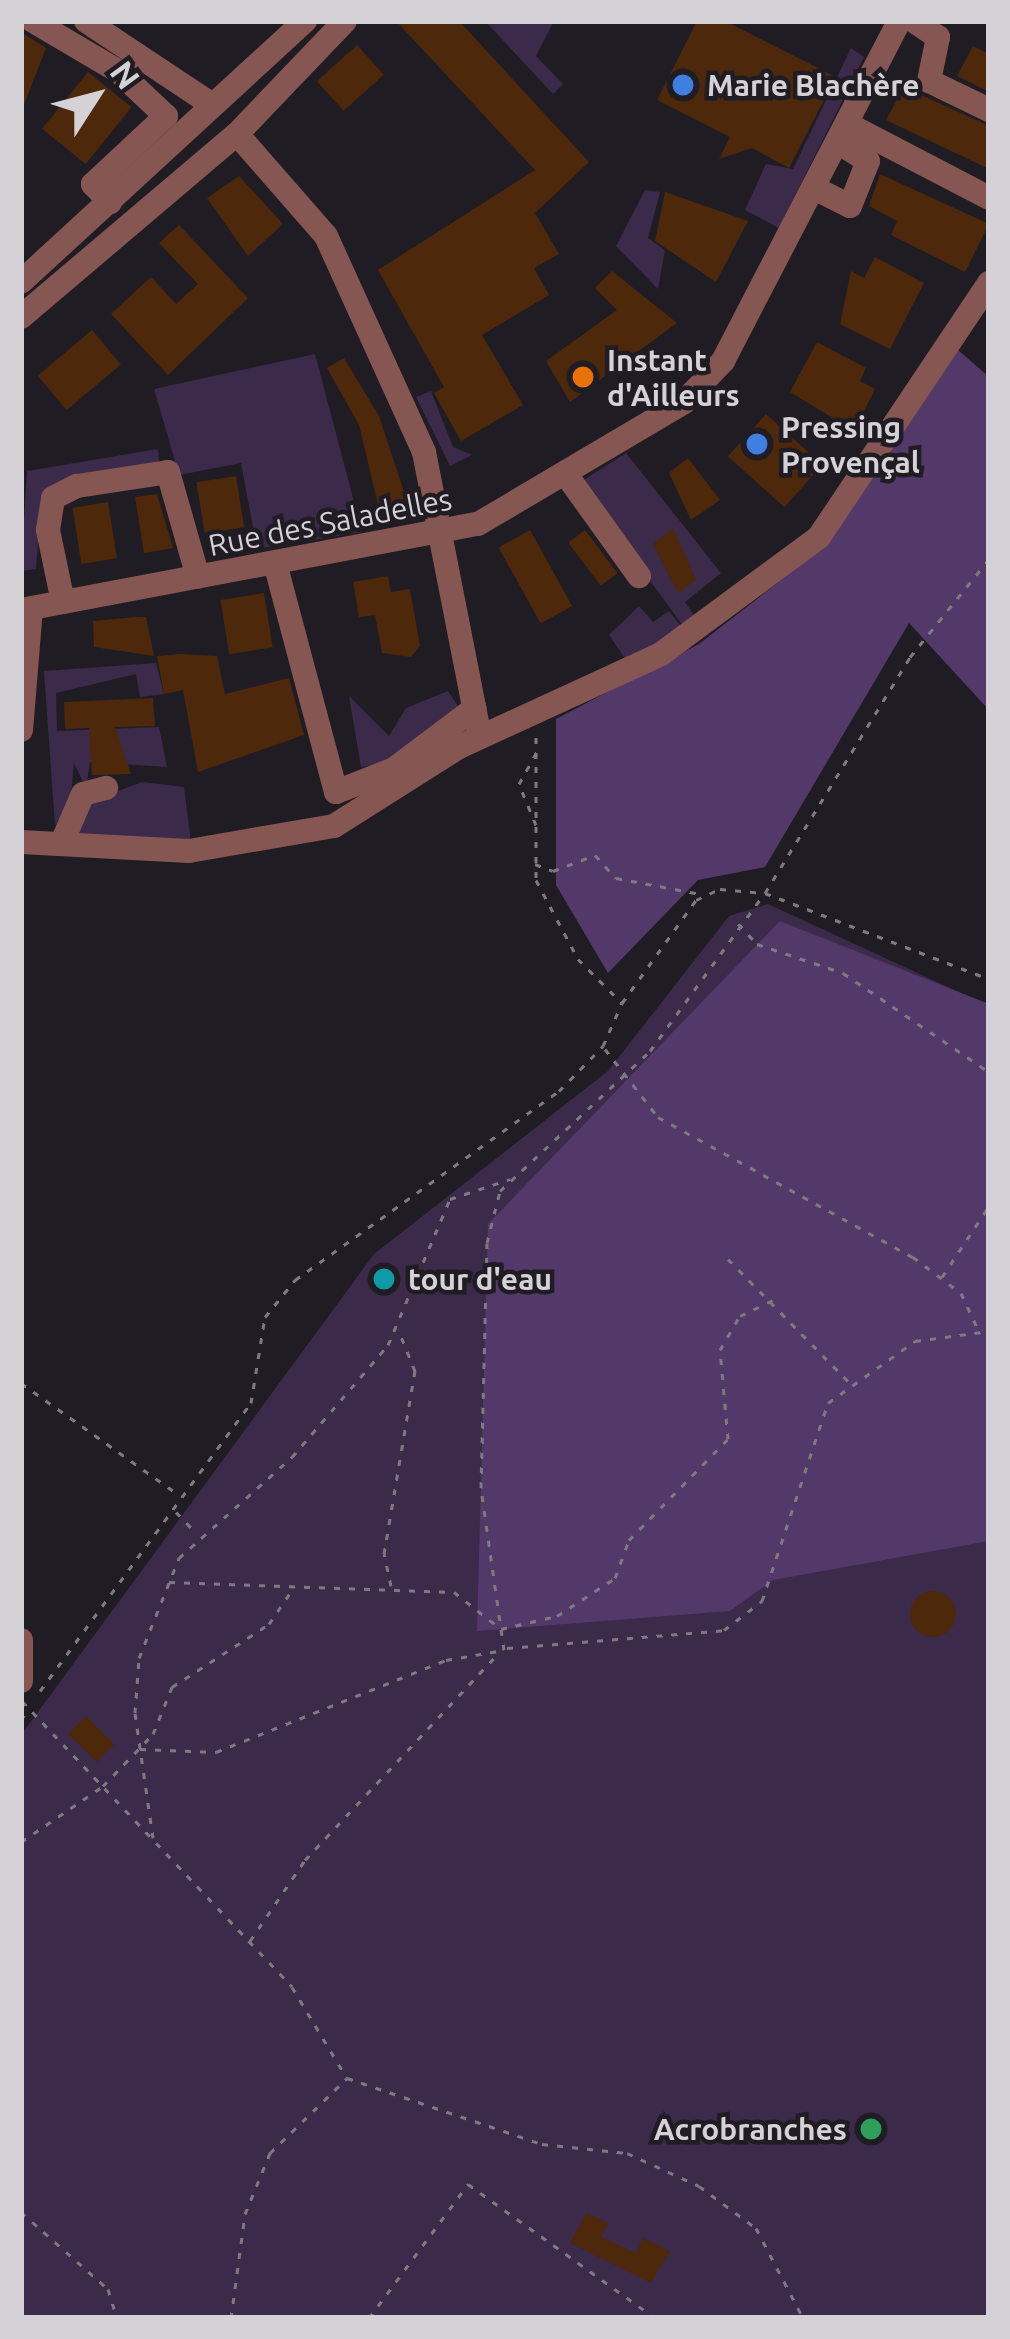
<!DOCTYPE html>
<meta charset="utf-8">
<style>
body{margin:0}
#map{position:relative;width:1010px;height:2339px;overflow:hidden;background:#201c23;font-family:Ubuntu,sans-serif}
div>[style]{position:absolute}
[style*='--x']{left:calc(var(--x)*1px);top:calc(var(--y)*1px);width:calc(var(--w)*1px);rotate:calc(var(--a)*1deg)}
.green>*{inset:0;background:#3b2a4a}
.forest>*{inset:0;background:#53396a}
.building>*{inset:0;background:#4d280b;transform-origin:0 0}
.round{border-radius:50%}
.path>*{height:3px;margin-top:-1.5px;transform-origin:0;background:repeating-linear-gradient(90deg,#7e7a80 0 6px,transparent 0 15px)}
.minor>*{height:24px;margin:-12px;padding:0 12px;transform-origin:12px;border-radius:12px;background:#865652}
.dots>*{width:33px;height:33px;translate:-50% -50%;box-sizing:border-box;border:6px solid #201c23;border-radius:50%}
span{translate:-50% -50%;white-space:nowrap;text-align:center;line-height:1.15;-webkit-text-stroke:9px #201c23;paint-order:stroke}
.poi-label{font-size:30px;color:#d5d2d7;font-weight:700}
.left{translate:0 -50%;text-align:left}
.right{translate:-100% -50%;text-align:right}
.street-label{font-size:30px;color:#d5d2d7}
.frame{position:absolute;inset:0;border:24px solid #d5d2d7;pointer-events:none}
.north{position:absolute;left:36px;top:36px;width:120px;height:120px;-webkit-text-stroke:9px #201c23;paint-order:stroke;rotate:54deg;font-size:33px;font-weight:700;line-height:48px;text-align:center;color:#d5d2d7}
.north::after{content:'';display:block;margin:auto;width:42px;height:54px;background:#d5d2d7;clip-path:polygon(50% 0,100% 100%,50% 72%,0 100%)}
</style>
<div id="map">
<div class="green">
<div style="clip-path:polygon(485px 21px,554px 21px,536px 56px,563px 84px,553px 94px)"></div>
<div style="clip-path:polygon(851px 48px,864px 57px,779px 228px,745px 210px,766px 164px,793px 169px)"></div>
<div style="clip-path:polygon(645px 190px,660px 192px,648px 238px,665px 250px,658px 289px,616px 246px)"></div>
<div style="clip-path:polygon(315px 354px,362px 532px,257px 549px,241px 463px,179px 475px,154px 389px)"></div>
<div style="clip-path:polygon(431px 391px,453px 447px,472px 455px,450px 466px,416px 397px)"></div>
<div style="clip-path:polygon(158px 449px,159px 462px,40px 514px,36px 569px,21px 571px,27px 471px)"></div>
<div style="clip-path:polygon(626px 453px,721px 573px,685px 602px,694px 615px,683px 626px,579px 483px)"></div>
<div style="clip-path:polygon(639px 606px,653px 622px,669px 611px,684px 630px,628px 663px,609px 635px)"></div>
<div style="clip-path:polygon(156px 663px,164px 694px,140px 697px,136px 674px,56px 693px,57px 731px,159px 727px,167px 767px,90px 762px,86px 788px,74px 763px,69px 817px,55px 825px,44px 671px)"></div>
<div style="clip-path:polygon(448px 691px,459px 708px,388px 762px,361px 767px,349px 696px,389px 736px,406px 708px)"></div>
<div style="clip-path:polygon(142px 782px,184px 787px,191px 843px,74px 835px,89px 802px)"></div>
<div style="clip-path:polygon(768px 904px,989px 1006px,989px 2318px,21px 2318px,21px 1735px,374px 1254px,608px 1071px,729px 916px)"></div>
</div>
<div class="forest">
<div style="clip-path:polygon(958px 350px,989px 377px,989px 710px,909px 623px,765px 867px,698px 880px,608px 973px,556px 885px,556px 719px,699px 644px,812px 556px)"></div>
<div style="clip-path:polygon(780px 921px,989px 1004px,989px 1541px,773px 1580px,730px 1611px,477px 1631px,488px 1224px)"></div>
</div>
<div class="building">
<div style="clip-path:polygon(396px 21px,459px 21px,589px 162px,535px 213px,559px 254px,534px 268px,549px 295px,482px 335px,523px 405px,461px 441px,434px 393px,444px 387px,378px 270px,535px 170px)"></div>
<div style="clip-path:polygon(697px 21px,725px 21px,836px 77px,789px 168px,752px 148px,719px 159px,730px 137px,657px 100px)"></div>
<div style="clip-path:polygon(21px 32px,46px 48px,22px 110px,21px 109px)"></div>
<div style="left:357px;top:45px;width:40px;height:54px;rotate:48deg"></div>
<div style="clip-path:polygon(973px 46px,989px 54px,989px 92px,957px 76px)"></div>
<div style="left:88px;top:72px;width:56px;height:73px;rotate:39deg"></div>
<div style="clip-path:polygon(904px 87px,989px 126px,989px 169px,886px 120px)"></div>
<div style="clip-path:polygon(880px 174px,989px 224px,965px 272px,891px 235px,897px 221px,869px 206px)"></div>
<div style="clip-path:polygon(239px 176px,283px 224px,248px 256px,207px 198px)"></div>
<div style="clip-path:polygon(665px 192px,748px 221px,716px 282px,655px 241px)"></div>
<div style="clip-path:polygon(179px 225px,248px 298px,168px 375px,111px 314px,151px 277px,176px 304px,198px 284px,159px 243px)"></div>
<div style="clip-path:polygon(875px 257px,924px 283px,890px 349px,840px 324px,851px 271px,864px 278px)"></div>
<div style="clip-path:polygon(612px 271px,677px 323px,570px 402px,546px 361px,617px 310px,595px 288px)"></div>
<div style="left:92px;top:330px;width:45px;height:71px;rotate:50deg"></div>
<div style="clip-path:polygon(817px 342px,866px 368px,860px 381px,875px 389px,854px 431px,790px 392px)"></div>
<div style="clip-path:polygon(344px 358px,379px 416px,409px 507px,380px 513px,359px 425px,327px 368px)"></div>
<div style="left:766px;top:414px;width:76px;height:57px;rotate:42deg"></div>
<div style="clip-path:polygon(688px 458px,720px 500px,691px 520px,669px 473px)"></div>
<div style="left:236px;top:476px;width:52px;height:40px;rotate:81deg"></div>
<div style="clip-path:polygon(157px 494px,173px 548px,144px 553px,135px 497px)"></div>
<div style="left:108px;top:502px;width:57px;height:36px;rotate:81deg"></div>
<div style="clip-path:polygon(673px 528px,696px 580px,678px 593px,653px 544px)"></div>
<div style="left:530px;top:530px;width:87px;height:36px;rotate:61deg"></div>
<div style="left:585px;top:530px;width:54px;height:21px;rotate:53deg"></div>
<div style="clip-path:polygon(388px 576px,391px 592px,410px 589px,420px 646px,411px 657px,382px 653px,375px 615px,359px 617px,353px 582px)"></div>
<div style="left:264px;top:593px;width:55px;height:44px;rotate:81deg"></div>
<div style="clip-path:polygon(136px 617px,146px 617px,154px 656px,94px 647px,93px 621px)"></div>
<div style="clip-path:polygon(179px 654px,217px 656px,225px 694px,289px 678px,304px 735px,198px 772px,183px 690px,164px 694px,157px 656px)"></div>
<div style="clip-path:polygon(153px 698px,155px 726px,115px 727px,131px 774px,92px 775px,89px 728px,65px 729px,64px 702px)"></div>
<div class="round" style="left:910px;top:1591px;width:46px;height:46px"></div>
<div style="left:86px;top:1716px;width:40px;height:25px;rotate:45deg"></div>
<div style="clip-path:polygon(586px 2213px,608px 2223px,601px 2237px,636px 2253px,643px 2238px,670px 2251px,651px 2283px,570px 2243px)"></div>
</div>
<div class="path">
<div style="--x:536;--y:737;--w:143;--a:90"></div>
<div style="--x:536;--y:880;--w:89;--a:62"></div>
<div style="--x:578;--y:959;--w:62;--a:45"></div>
<div style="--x:622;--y:1003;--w:127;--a:-54.3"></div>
<div style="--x:696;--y:900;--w:26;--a:-25"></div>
<div style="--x:720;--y:889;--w:45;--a:5.1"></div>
<div style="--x:765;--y:893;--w:240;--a:21"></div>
<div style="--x:536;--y:825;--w:44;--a:-112.5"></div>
<div style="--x:519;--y:784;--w:38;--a:-61"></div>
<div style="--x:535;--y:864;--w:19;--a:21"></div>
<div style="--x:553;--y:871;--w:45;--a:-20.9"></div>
<div style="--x:595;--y:855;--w:31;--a:48"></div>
<div style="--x:616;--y:878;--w:86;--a:10.7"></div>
<div style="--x:738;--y:924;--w:28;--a:46"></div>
<div style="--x:757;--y:944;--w:91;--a:18.6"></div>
<div style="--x:843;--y:973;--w:176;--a:34.1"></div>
<div style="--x:605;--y:1049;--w:86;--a:52.1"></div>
<div style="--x:658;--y:1117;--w:291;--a:28.8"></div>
<div style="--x:913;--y:1257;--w:60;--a:36.9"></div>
<div style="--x:961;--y:1293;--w:38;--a:65"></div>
<div style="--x:728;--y:1259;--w:173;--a:45.5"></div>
<div style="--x:942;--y:1277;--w:85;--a:-56.5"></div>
<div style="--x:21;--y:1383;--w:192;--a:35.3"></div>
<div style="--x:176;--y:1512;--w:29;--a:46"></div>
<div style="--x:169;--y:1582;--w:285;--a:2"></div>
<div style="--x:454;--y:1592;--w:60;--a:38.2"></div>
<div style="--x:501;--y:1629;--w:57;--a:-13.1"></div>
<div style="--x:557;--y:1616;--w:69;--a:-33.2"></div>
<div style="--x:615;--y:1578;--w:40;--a:-69.8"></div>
<div style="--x:629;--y:1540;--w:141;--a:-45.6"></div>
<div style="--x:728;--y:1439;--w:89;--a:-95.1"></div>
<div style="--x:720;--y:1350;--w:39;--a:-60"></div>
<div style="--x:740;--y:1316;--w:41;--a:-25.9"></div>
<div style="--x:391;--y:1586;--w:33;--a:-102"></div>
<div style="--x:384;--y:1554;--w:186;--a:-80.4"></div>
<div style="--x:415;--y:1371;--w:45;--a:-112"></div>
<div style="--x:507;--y:1648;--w:218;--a:-4.7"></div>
<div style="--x:724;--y:1630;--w:48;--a:-37.3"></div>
<div style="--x:762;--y:1601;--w:209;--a:-71.6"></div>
<div style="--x:828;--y:1403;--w:107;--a:-35.5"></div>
<div style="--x:915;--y:1341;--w:75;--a:-7.7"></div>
<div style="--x:40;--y:1691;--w:357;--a:-53.8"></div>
<div style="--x:251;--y:1403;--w:87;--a:-80.8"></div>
<div style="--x:265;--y:1317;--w:48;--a:-51"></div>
<div style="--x:295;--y:1280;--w:325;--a:-35.6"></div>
<div style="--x:559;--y:1091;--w:63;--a:-45.6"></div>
<div style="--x:603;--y:1046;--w:47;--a:-66.2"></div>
<div style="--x:22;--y:1701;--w:393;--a:46.6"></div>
<div style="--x:292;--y:1987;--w:106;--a:58.9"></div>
<div style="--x:347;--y:2078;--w:206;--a:18.7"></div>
<div style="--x:542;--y:2144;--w:85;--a:6"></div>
<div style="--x:627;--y:2153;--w:79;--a:24.6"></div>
<div style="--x:699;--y:2186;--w:71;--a:36.4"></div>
<div style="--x:756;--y:2228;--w:102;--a:62.4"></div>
<div style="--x:21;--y:1720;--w:14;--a:-56"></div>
<div style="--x:140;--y:1749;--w:76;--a:2.3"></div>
<div style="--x:216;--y:1752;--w:248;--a:-21.8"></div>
<div style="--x:446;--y:1660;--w:59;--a:-9.8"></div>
<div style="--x:504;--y:1650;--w:164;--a:-98.1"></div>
<div style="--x:481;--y:1488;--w:245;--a:-88.6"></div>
<div style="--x:487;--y:1243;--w:54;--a:-76"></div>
<div style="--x:500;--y:1191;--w:205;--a:-43"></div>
<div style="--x:650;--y:1051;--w:195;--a:-54"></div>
<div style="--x:765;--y:893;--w:277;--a:-58.4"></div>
<div style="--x:910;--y:657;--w:126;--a:-51.1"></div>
<div style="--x:153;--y:1838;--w:126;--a:-98.2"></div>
<div style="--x:135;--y:1713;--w:55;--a:-85.8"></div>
<div style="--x:139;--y:1658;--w:108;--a:-68.2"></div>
<div style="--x:179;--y:1558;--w:152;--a:-41.8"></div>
<div style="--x:292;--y:1457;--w:148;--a:-49.4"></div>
<div style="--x:388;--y:1345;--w:159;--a:-67"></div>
<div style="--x:450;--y:1199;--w:63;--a:-18.4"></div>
<div style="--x:21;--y:1842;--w:99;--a:-34.3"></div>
<div style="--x:103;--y:1786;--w:72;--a:-46.1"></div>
<div style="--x:153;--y:1734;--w:51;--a:-68"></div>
<div style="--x:172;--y:1687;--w:116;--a:-33"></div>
<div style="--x:269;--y:1624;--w:41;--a:-55.9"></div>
<div style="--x:250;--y:1941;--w:98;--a:-55.8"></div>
<div style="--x:305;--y:1860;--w:284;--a:-46.9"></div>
<div style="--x:21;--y:2212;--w:116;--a:41.5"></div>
<div style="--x:108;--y:2289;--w:30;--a:73"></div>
<div style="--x:231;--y:2318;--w:105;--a:-82.3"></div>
<div style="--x:245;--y:2214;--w:66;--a:-67.7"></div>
<div style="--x:270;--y:2153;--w:107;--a:-44.2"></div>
<div style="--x:369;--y:2318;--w:167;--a:-53.5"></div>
<div style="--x:468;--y:2184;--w:230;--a:35.6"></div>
</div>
<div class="minor">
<div style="--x:33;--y:21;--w:99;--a:30.5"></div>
<div style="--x:118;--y:71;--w:66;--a:43.2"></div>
<div style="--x:166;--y:116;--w:100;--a:137"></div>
<div style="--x:93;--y:184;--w:25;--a:47"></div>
<div style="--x:86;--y:21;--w:146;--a:33.6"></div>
<div style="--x:914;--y:21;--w:29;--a:34"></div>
<div style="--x:938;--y:37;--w:45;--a:101.6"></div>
<div style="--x:929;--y:81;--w:67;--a:25.8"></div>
<div style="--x:847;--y:124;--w:160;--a:27.5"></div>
<div style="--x:237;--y:134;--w:135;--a:48.9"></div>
<div style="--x:326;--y:236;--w:237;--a:65.6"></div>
<div style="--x:424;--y:452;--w:290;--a:78.9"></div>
<div style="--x:237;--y:134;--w:156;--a:-46.3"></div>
<div style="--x:814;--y:188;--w:40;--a:26.6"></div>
<div style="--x:850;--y:206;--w:48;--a:-68.2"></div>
<div style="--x:868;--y:161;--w:36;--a:-148"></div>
<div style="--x:21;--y:282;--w:386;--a:-42.6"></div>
<div style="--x:21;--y:317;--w:283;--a:-40.3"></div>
<div style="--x:565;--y:473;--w:127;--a:54.3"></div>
<div style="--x:275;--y:563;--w:237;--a:75.1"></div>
<div style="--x:336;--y:792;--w:62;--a:-21.6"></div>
<div style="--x:394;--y:769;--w:101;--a:-37"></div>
<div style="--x:63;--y:602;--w:74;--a:-101.8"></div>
<div style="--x:48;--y:530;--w:32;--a:-81"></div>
<div style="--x:53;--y:498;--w:27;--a:-27"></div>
<div style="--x:77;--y:486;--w:92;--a:-8.7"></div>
<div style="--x:168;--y:472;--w:109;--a:74.1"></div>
<div style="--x:21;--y:610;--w:465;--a:-10.7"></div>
<div style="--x:478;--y:524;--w:239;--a:-30.6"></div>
<div style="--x:684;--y:402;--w:57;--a:-46.4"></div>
<div style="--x:723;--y:361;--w:383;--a:-62.6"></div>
<div style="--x:21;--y:730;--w:122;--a:-85.3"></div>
<div style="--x:63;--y:840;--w:50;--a:-66.5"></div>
<div style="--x:83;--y:794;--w:24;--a:-15"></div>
<div style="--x:21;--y:842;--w:168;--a:3.1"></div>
<div style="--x:189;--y:851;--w:147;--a:-9.8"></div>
<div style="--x:334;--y:826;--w:148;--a:-32.3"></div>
<div style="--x:459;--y:747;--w:222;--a:-24.7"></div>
<div style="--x:661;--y:654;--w:197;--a:-36.5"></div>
<div style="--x:819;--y:537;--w:306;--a:-56.2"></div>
<div style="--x:21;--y:1640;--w:41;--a:90"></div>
</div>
<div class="dots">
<div style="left:683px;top:85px;background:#3f7fe0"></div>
<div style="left:583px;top:377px;background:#e8710a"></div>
<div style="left:757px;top:444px;background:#3f7fe0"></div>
<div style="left:384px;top:1279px;background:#0f9aa8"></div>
<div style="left:871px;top:2129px;background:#2e9e5b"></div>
</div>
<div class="poi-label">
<span class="left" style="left:707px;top:85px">Marie Blachère</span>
<span class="left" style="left:607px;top:377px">Instant<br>d'Ailleurs</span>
<span class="left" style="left:781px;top:444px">Pressing<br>Provençal</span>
<span class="left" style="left:408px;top:1279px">tour d'eau</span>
<span class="right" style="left:847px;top:2129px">Acrobranches</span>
</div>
<div class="street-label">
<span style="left:330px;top:522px;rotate:-11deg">Rue des Saladelles</span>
</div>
<div class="frame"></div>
<div class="north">N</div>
</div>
